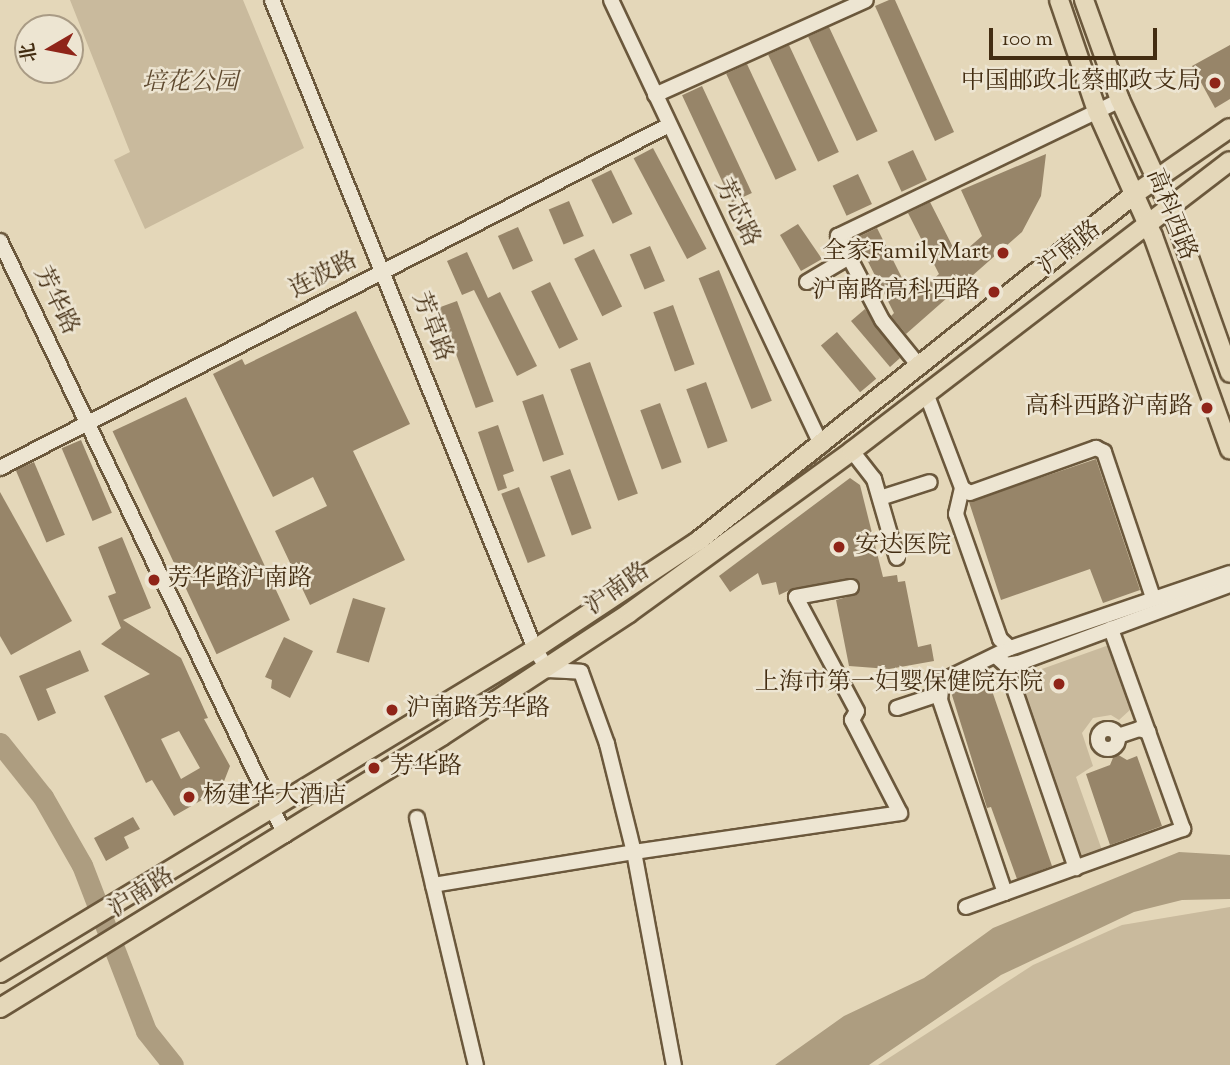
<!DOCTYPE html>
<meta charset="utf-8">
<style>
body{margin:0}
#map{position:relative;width:1230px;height:1065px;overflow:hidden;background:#e4d7b9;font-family:"Sorts Mill Goudy","Noto Serif SC",serif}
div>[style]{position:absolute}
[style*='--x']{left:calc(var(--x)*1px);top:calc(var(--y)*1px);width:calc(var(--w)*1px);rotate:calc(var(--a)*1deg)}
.green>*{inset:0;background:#c9ba9d}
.water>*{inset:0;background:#ad9d80}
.river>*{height:21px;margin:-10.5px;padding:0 10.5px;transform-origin:10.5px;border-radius:10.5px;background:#ad9d80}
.building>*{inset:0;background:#978569;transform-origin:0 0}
.roads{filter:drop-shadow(2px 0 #6b583c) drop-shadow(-2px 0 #6b583c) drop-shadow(0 2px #6b583c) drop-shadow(0 -2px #6b583c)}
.minor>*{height:14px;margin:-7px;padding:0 7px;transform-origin:7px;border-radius:7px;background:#ede5d2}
.minor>.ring{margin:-7px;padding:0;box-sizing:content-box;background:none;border:14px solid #ede5d2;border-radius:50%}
.major>*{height:18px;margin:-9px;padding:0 9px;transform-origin:9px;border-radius:9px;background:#e4d7b9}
.dots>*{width:19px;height:19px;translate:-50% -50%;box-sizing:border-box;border:4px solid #ede5d2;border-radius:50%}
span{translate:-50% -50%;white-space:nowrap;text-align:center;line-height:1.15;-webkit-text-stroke:5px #ede5d2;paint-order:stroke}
.poi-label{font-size:24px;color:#432d12}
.right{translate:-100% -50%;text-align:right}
.left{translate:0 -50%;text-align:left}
.park-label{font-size:24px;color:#5e492e;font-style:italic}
.street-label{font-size:24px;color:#432d12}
.north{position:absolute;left:14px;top:14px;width:70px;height:70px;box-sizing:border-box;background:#ede5d2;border:2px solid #a99b85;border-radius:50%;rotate:260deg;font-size:19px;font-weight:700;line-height:28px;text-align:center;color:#432d12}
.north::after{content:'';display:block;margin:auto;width:24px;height:32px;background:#8f2418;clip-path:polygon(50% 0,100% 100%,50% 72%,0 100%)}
.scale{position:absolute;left:989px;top:28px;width:168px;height:32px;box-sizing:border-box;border:4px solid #432d12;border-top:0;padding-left:9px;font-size:21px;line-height:24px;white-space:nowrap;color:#432d12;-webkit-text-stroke:5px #ede5d2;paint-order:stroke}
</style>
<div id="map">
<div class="green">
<div style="clip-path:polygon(70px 0,243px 0,304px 148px,145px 229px,114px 160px,130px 152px)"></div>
<div style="clip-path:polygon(1109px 645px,1131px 709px,1119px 720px,1111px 715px,1093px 718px,1082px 733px,1093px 766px,1076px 777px,1103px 853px,1078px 861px,1014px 679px)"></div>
<div style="clip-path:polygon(1230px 907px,1230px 1065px,878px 1065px,1033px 965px,1122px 925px)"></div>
</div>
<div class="water">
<div style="clip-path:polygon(1179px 852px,1230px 855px,1230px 899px,1182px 900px,1134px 912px,1001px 975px,869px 1065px,775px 1065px,844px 1016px,924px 978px,993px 928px)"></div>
</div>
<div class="river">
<div style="--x:0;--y:743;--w:69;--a:51.5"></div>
<div style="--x:43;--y:797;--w:78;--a:60.2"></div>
<div style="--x:82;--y:865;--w:178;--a:68.9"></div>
<div style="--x:146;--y:1031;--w:43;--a:51.5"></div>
</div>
<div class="building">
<div style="clip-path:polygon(889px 0,895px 0,954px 132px,935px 141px,875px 6px)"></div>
<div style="left:829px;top:27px;width:115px;height:23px;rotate:65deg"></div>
<div style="left:789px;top:45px;width:118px;height:23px;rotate:65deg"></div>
<div style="clip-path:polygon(1230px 45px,1230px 99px,1215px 108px,1192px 66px)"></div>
<div style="left:747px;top:64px;width:117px;height:23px;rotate:65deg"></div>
<div style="left:702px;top:86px;width:118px;height:22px;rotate:65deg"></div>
<div style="left:653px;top:148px;width:114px;height:22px;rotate:62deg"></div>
<div style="left:913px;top:150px;width:33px;height:28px;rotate:65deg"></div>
<div style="clip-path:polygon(1046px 154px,1041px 196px,1022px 232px,906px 334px,891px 316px,894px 313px,856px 238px,877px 228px,912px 298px,939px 274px,908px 213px,930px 202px,958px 257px,982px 236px,961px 190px)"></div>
<div style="left:611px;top:170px;width:49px;height:22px;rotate:64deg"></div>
<div style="left:858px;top:174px;width:33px;height:28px;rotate:65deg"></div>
<div style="left:569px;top:201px;width:38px;height:22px;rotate:67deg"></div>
<div style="clip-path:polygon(798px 224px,822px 259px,801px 271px,780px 235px)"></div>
<div style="left:518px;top:227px;width:37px;height:22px;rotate:66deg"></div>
<div style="left:650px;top:246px;width:38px;height:22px;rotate:67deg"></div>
<div style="left:594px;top:249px;width:64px;height:22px;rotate:64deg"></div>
<div style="clip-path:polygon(467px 252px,488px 298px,500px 292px,537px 366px,517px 376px,474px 290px,462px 295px,447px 261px)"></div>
<div style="left:719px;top:270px;width:141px;height:22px;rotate:68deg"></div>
<div style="left:550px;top:282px;width:64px;height:21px;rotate:64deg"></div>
<div style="left:457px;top:301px;width:107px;height:19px;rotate:70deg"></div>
<div style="left:673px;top:305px;width:63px;height:21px;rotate:70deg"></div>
<div style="clip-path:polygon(865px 309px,900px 358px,890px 367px,851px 321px)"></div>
<div style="clip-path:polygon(356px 311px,410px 424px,353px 451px,405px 560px,310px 605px,275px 531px,327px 506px,313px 477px,273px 497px,213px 374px,242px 359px,245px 365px)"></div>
<div style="left:837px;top:332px;width:61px;height:21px;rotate:50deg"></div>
<div style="left:590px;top:362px;width:140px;height:21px;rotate:70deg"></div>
<div style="left:706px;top:382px;width:63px;height:21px;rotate:70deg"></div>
<div style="left:543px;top:394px;width:64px;height:22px;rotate:71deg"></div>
<div style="left:186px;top:397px;width:246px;height:81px;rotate:65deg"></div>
<div style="left:660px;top:403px;width:63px;height:21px;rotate:70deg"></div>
<div style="clip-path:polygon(498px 425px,514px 471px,503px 475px,507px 488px,498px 491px,478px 432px)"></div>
<div style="left:81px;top:440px;width:79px;height:21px;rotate:67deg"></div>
<div style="clip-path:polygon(1096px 459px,1140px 590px,1103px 603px,1090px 569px,1001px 600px,969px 502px)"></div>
<div style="left:34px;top:462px;width:79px;height:20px;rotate:67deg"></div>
<div style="left:570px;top:469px;width:63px;height:21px;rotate:70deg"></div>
<div style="clip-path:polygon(850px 478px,860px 485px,883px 577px,897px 575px,898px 582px,905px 581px,918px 647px,931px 644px,934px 661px,889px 669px,849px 666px,836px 600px,858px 594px,860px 585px,855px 578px,794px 588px,779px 595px,776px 582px,762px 585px,758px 573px,730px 592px,719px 576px)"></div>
<div style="left:519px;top:487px;width:74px;height:19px;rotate:69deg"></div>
<div style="clip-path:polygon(0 492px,72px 621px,11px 655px,0 636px)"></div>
<div style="clip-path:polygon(evenodd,122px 537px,151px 608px,123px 620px,181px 658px,208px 718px,204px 719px,230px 766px,221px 789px,174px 816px,152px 780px,146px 783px,104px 696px,150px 674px,101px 644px,121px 628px,108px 596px,116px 593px,98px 547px,122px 537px,179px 731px,200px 768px,181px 779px,161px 739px,179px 731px)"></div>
<div style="left:353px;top:598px;width:34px;height:57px;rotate:17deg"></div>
<div style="clip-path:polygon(284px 637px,313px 651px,290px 698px,271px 688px,272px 680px,265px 677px)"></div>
<div style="clip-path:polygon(80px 650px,89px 671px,46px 689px,56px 713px,38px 721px,19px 676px)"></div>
<div style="clip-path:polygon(988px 679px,1052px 866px,1017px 879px,991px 807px,987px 808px,951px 692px)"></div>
<div style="clip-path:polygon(1115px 753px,1127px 760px,1137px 756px,1162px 826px,1110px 845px,1086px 774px,1110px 765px)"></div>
<div style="clip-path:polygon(133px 817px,140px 829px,124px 837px,129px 848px,106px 861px,94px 838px)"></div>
</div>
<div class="roads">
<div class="minor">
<div style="--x:272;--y:0;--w:700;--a:67.94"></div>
<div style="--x:535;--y:649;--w:25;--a:58"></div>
<div style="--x:548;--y:670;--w:33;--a:3"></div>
<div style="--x:581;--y:672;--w:77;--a:70.1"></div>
<div style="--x:607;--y:744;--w:111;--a:76"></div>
<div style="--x:634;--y:852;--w:269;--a:-8.3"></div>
<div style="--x:900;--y:813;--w:105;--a:-117.3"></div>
<div style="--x:852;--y:720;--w:10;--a:-61"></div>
<div style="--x:857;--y:711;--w:129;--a:-118.2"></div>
<div style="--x:796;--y:597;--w:56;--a:-10.3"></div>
<div style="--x:611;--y:0;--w:493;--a:64.7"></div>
<div style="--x:655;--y:95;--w:231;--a:-24.2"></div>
<div style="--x:0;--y:241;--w:659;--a:64.37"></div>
<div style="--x:807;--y:282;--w:49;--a:-30.8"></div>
<div style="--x:920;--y:367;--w:60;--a:-129"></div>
<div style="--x:882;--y:320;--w:95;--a:-117.6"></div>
<div style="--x:838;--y:236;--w:313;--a:-25.7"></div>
<div style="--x:926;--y:393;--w:102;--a:69.2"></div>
<div style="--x:962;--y:488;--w:27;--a:103"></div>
<div style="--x:956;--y:514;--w:133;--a:70.6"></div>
<div style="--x:1000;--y:639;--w:13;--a:42"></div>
<div style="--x:852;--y:451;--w:36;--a:52"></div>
<div style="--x:874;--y:479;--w:82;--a:73.8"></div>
<div style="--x:0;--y:468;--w:752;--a:-27.14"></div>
<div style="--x:962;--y:488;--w:9;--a:32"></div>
<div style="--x:970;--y:493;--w:134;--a:-19.7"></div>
<div style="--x:1096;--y:448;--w:9;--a:27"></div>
<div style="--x:1104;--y:452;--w:154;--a:71.4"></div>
<div style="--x:880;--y:498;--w:52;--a:-17.7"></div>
<div style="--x:997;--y:657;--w:12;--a:42"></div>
<div style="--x:1006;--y:665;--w:13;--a:-9"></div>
<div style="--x:1019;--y:663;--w:225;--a:-20.3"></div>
<div style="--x:1006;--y:665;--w:215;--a:71"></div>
<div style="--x:897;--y:708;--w:44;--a:-18.4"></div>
<div class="ring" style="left:1098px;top:729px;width:6px;height:6px"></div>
<div style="--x:1118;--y:736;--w:22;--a:-18"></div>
<div style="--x:1139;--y:729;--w:10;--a:17"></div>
<div style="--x:417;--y:818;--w:254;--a:76.6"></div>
<div style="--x:433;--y:885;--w:204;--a:-9.3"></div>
<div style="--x:634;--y:852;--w:217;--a:79.4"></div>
<div style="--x:1005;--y:893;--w:204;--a:-108.6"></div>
<div style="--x:940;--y:700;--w:19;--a:-84"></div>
<div style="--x:942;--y:681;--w:76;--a:-25.9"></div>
<div style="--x:1010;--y:648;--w:232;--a:-18.8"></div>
<div style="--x:966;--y:907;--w:231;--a:-19.8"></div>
<div style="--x:1183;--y:829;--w:213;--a:-109.8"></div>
</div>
<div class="major">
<div style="--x:1059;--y:0;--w:117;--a:71.1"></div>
<div style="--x:1097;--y:111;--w:137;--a:65.9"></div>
<div style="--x:1153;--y:236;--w:227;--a:70.2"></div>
<div style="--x:1084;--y:0;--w:106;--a:70.2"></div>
<div style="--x:1120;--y:100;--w:136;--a:65.3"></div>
<div style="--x:1177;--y:224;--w:158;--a:70.4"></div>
<div style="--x:0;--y:973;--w:625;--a:-31.2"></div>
<div style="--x:535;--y:649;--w:196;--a:-33.5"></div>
<div style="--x:698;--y:541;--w:559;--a:-38.47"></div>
<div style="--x:1136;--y:193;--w:114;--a:-34.7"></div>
<div style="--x:0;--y:1008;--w:519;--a:-31.61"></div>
<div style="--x:442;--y:736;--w:224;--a:-33.3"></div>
<div style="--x:629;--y:613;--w:276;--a:-36"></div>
<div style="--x:852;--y:451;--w:476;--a:-37.5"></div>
</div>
</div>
<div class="dots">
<div style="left:1215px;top:83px;background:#8f2418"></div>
<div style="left:1003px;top:253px;background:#8f2418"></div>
<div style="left:994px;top:292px;background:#8f2418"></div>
<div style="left:1207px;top:408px;background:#8f2418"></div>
<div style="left:839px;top:547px;background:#8f2418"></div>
<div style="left:154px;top:580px;background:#8f2418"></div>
<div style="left:1059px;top:684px;background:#8f2418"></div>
<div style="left:392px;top:710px;background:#8f2418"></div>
<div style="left:374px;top:768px;background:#8f2418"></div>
<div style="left:189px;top:797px;background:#8f2418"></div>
</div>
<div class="poi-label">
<span class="right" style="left:1201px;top:83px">中国邮政北蔡邮政支局</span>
<span class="right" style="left:989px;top:253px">全家FamilyMart</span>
<span class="right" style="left:980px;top:292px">沪南路高科西路</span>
<span class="right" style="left:1193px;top:408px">高科西路沪南路</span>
<span class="left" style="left:855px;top:547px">安达医院</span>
<span class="left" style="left:168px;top:580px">芳华路沪南路</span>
<span class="right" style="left:1043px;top:684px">上海市第一妇婴保健院东院</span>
<span class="left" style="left:406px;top:710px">沪南路芳华路</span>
<span class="left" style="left:390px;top:768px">芳华路</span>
<span class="left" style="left:203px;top:797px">杨建华大酒店</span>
</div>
<div class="park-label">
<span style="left:190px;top:84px">培花公园</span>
</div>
<div class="street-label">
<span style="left:736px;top:213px;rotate:64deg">芳芯路</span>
<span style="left:1170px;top:215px;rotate:68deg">高科西路</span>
<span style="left:1070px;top:249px;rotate:-38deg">沪南路</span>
<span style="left:324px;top:276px;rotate:-27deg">连波路</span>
<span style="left:55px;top:301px;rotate:64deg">芳华路</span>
<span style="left:431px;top:327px;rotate:69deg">芳草路</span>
<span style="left:618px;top:590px;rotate:-35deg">沪南路</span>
<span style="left:142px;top:894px;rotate:-32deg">沪南路</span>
</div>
<div class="north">北</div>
<div class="scale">100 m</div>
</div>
